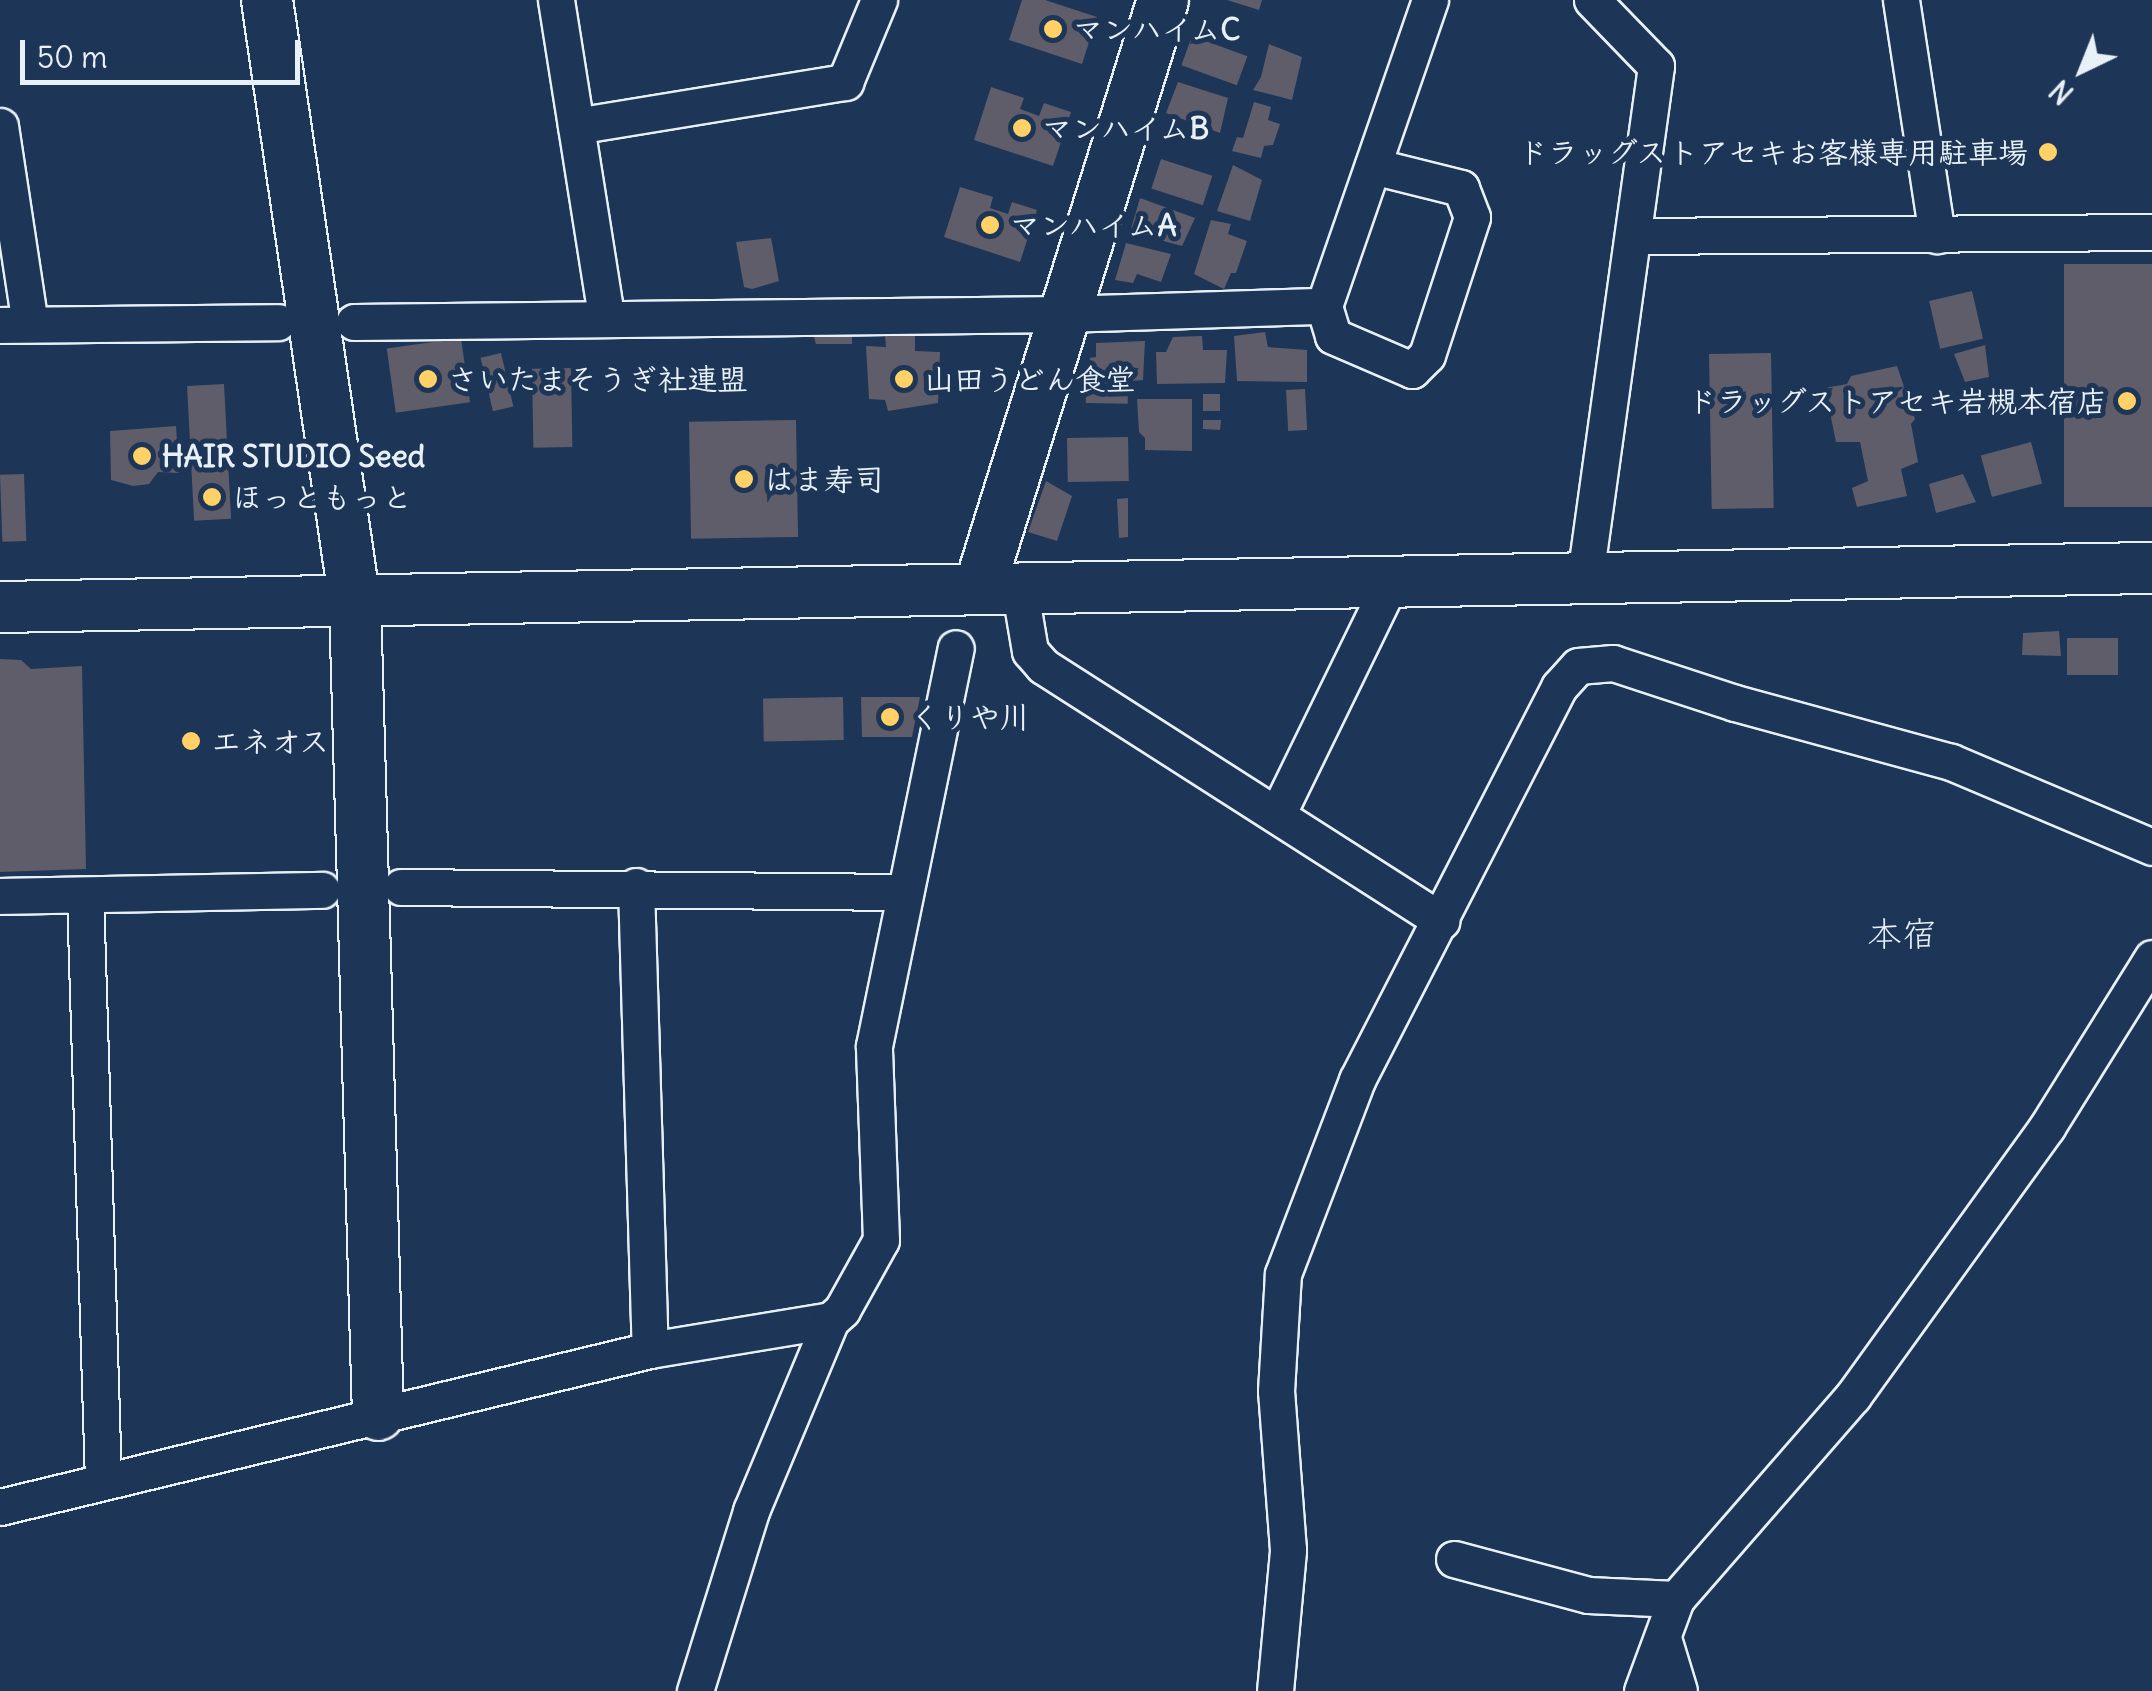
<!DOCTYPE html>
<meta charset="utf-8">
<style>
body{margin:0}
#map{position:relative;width:2152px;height:1691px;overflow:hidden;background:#1d3557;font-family:Delius,"Klee One",sans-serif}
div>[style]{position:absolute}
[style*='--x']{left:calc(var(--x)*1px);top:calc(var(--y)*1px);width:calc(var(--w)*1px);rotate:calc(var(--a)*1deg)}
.building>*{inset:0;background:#5f5d6a;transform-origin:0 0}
.roads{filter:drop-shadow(2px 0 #e8f1f8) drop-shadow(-2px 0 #e8f1f8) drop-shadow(0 2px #e8f1f8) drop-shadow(0 -2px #e8f1f8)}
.street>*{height:35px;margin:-17.5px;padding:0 17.5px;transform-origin:17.5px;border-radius:17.5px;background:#1d3557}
.secondary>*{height:50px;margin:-25px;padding:0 25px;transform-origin:25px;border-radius:25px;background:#1d3557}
.dots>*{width:28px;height:28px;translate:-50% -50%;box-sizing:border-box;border:5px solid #1d3557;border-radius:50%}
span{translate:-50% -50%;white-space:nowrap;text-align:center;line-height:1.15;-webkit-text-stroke:10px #1d3557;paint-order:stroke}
.poi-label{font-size:30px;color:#e8f1f8;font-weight:700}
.left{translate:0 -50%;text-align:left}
.right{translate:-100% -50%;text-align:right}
.quarter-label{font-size:35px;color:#e8f1f8}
.north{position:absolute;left:2032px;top:20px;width:100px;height:100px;-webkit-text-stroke:8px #1d3557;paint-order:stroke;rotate:223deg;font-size:28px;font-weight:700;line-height:40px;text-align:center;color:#e8f1f8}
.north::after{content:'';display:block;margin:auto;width:35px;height:45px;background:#e8f1f8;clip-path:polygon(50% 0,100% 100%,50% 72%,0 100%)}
.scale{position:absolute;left:20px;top:40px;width:280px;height:45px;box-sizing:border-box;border:5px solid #e8f1f8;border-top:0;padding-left:12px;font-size:30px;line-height:35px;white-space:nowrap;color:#e8f1f8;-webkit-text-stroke:8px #1d3557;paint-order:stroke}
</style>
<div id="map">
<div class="building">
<div style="clip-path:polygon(1022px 0,1045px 0,1097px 17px,1082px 64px,1009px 40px)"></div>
<div style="clip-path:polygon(1227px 0,1262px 0,1259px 10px)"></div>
<div style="left:1192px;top:36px;width:59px;height:31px;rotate:20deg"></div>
<div style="clip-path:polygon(1269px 44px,1302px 57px,1292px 100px,1253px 90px,1261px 77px)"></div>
<div style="clip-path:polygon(1178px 82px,1228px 98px,1220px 133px,1166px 113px)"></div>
<div style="clip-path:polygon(991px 87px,1024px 98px,1020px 109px,1039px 116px,1044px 103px,1071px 112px,1053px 166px,974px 140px)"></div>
<div style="clip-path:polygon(1254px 102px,1271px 107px,1268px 120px,1280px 124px,1273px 145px,1264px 146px,1261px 158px,1232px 151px,1237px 137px,1243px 138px)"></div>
<div style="left:1161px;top:159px;width:54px;height:31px;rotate:18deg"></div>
<div style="clip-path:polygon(1233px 165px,1262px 180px,1250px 221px,1217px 211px)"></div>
<div style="clip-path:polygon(960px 187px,993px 197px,990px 208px,1008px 214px,1012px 202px,1037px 210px,1020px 262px,944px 237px)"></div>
<div style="clip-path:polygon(1140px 198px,1195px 218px,1182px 246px,1130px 232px)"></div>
<div style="clip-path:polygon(1211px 220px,1231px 224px,1228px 234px,1247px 241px,1236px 273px,1231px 273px,1224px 289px,1194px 274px)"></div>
<div style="clip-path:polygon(771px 238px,779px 281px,752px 289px,744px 287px,736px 242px)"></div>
<div style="clip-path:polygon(1126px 243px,1171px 254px,1161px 282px,1137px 274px,1133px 283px,1115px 280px)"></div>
<div style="left:2152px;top:264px;width:243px;height:88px;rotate:90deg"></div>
<div style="left:1972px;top:291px;width:49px;height:44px;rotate:77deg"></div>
<div style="clip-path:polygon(852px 332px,852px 344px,816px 344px,813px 334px)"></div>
<div style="clip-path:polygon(1265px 332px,1268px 347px,1307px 350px,1307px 382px,1237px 381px,1234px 336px)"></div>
<div style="clip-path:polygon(915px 335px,915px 351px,940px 352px,938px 403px,888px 411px,885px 400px,869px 399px,866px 346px,886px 347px,885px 336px)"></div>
<div style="clip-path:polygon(1202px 336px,1203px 350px,1227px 350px,1225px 383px,1157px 384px,1156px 352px,1166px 352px,1173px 337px)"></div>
<div style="left:461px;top:338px;width:65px;height:75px;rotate:82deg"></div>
<div style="clip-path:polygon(1145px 341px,1143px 380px,1086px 385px,1084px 371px,1090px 367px,1090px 358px,1096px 357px,1096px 343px)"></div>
<div style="clip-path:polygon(1985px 345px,1989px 377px,1965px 382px,1954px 354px)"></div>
<div style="left:501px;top:353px;width:55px;height:21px;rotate:77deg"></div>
<div style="left:1771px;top:353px;width:155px;height:62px;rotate:89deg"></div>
<div style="clip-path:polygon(1897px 366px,1915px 419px,1911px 424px,1918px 462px,1901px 469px,1907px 496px,1857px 507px,1852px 488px,1868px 481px,1860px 442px,1836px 442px,1825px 388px,1847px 384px,1851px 376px)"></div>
<div style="left:571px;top:368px;width:79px;height:39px;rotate:89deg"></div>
<div style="left:224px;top:384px;width:135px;height:37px;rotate:87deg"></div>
<div style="left:1086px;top:388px;width:42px;height:15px;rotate:1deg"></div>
<div style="left:1305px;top:389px;width:41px;height:19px;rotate:87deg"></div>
<div style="left:1220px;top:394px;width:17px;height:17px;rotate:90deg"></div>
<div style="clip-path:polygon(1137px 399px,1192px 399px,1192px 451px,1145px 450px,1145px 438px,1139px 432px)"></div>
<div style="left:796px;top:420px;width:117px;height:107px;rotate:89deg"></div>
<div style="clip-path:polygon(1203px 420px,1221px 420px,1220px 430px,1203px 429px)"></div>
<div style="clip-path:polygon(176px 426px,179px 473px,158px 472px,149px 484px,133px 486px,111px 480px,110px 431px)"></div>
<div style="left:1128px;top:437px;width:44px;height:61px;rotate:89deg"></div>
<div style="left:2031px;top:442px;width:43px;height:52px;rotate:75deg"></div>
<div style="left:24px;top:474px;width:67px;height:24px;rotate:88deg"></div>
<div style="clip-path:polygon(1963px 474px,1976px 502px,1936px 513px,1929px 484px)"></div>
<div style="clip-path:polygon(1046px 481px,1072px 496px,1057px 541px,1028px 532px)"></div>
<div style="clip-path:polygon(1128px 498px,1128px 537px,1119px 538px,1117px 499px)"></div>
<div style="clip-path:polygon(2059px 631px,2061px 656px,2022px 655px,2023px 633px)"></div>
<div style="left:2067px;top:638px;width:51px;height:37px"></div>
<div style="clip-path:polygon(0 659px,21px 660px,31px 669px,82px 666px,86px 869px,0 872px)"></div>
<div style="left:843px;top:697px;width:43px;height:80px;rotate:89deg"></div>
<div style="clip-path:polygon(861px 697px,920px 697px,912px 737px,862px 737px)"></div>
</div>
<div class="roads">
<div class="street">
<div style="--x:556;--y:0;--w:321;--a:81"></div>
<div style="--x:1901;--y:0;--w:238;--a:81.3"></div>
<div style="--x:0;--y:126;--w:200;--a:81.4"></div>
<div style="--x:576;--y:126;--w:273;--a:-9.3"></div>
<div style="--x:845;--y:82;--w:89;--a:-67.5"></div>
<div style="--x:1633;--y:236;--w:519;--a:-0.44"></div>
<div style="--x:1324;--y:306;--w:31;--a:73"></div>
<div style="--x:1333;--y:336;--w:86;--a:23.3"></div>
<div style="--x:1412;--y:370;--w:21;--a:-45"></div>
<div style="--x:1427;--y:355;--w:145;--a:-71.9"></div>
<div style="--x:1472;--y:217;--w:31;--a:-111"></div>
<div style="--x:1461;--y:188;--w:91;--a:-166"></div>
<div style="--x:354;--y:322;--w:709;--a:-0.65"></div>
<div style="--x:1063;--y:314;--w:261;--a:-1.8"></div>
<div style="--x:1324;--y:306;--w:324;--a:-70.9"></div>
<div style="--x:0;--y:325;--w:278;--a:-0.6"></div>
<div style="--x:1585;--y:577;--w:516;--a:-82.09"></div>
<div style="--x:1656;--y:66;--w:92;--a:-134.1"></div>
<div style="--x:1019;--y:586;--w:66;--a:80.4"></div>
<div style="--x:1030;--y:651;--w:20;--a:49"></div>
<div style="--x:1043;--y:666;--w:473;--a:32.6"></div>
<div style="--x:1277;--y:815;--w:260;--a:-64"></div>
<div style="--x:636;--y:886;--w:464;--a:88.3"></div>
<div style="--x:401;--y:887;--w:501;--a:0.57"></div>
<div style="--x:85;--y:895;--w:585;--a:88.24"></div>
<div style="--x:0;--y:896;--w:322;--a:-1.1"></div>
<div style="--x:0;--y:1507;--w:669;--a:-13.58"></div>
<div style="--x:650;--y:1350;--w:183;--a:-9.4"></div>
<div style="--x:1454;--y:1559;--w:139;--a:15"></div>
<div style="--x:1588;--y:1595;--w:88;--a:2.6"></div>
<div style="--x:1663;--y:1638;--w:55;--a:73.2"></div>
<div style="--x:695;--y:1691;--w:189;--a:-72.7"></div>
<div style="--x:751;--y:1511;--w:207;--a:-67.3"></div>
<div style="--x:831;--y:1320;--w:15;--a:-42"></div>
<div style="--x:842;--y:1310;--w:80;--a:-60.9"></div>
<div style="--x:881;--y:1240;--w:194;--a:-92.1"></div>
<div style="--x:874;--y:1046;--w:406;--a:-78.4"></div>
<div style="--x:1275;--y:1691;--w:142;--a:-84.7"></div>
<div style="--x:1288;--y:1550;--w:159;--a:-94.3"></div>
<div style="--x:1276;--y:1391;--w:117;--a:-86.6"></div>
<div style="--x:1283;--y:1274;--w:208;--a:-69.1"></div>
<div style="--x:1357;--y:1080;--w:442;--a:-62.8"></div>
<div style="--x:1559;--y:687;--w:28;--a:-48"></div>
<div style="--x:1578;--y:666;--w:35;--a:-5"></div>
<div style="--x:1613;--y:663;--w:128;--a:18.2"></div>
<div style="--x:1735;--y:703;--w:224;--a:15.3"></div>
<div style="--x:1951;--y:762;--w:218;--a:22.9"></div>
<div style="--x:1642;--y:1691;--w:98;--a:-69.7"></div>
<div style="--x:1676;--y:1599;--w:269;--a:-48.9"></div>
<div style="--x:1853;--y:1396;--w:332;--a:-54.2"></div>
<div style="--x:2047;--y:1127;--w:199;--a:-58.1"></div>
</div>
<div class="secondary">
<div style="--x:267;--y:0;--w:609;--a:81.7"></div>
<div style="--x:355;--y:603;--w:812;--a:88.38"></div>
<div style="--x:980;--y:586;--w:614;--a:-72.66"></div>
<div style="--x:0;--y:607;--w:2152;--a:-1.04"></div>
</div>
</div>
<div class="dots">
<div style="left:1053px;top:29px;background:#ffd166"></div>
<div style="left:1022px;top:128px;background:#ffd166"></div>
<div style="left:2048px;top:152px;background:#ffd166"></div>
<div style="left:990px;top:225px;background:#ffd166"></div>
<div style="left:428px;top:379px;background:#ffd166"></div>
<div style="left:904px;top:379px;background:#ffd166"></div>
<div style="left:2127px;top:401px;background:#ffd166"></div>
<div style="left:142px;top:456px;background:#ffd166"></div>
<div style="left:744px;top:479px;background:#ffd166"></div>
<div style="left:212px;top:497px;background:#ffd166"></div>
<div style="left:890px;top:717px;background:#ffd166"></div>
<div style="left:191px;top:741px;background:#ffd166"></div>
</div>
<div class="poi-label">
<span class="left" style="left:1073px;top:29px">マンハイムC</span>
<span class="left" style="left:1042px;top:128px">マンハイムB</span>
<span class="right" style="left:2028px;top:152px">ドラッグストアセキお客様専用駐車場</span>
<span class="left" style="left:1010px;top:225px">マンハイムA</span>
<span class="left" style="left:448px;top:379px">さいたまそうぎ社連盟</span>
<span class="left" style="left:924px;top:379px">山田うどん食堂</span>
<span class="right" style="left:2107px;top:401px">ドラッグストアセキ岩槻本宿店</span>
<span class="left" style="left:162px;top:456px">HAIR STUDIO Seed</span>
<span class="left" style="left:764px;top:479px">はま寿司</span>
<span class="left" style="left:232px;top:497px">ほっともっと</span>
<span class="left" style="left:910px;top:717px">くりや川</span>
<span class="left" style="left:211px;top:741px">エネオス</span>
</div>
<div class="quarter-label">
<span style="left:1902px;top:933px">本宿</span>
</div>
<div class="north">N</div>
<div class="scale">50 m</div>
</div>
